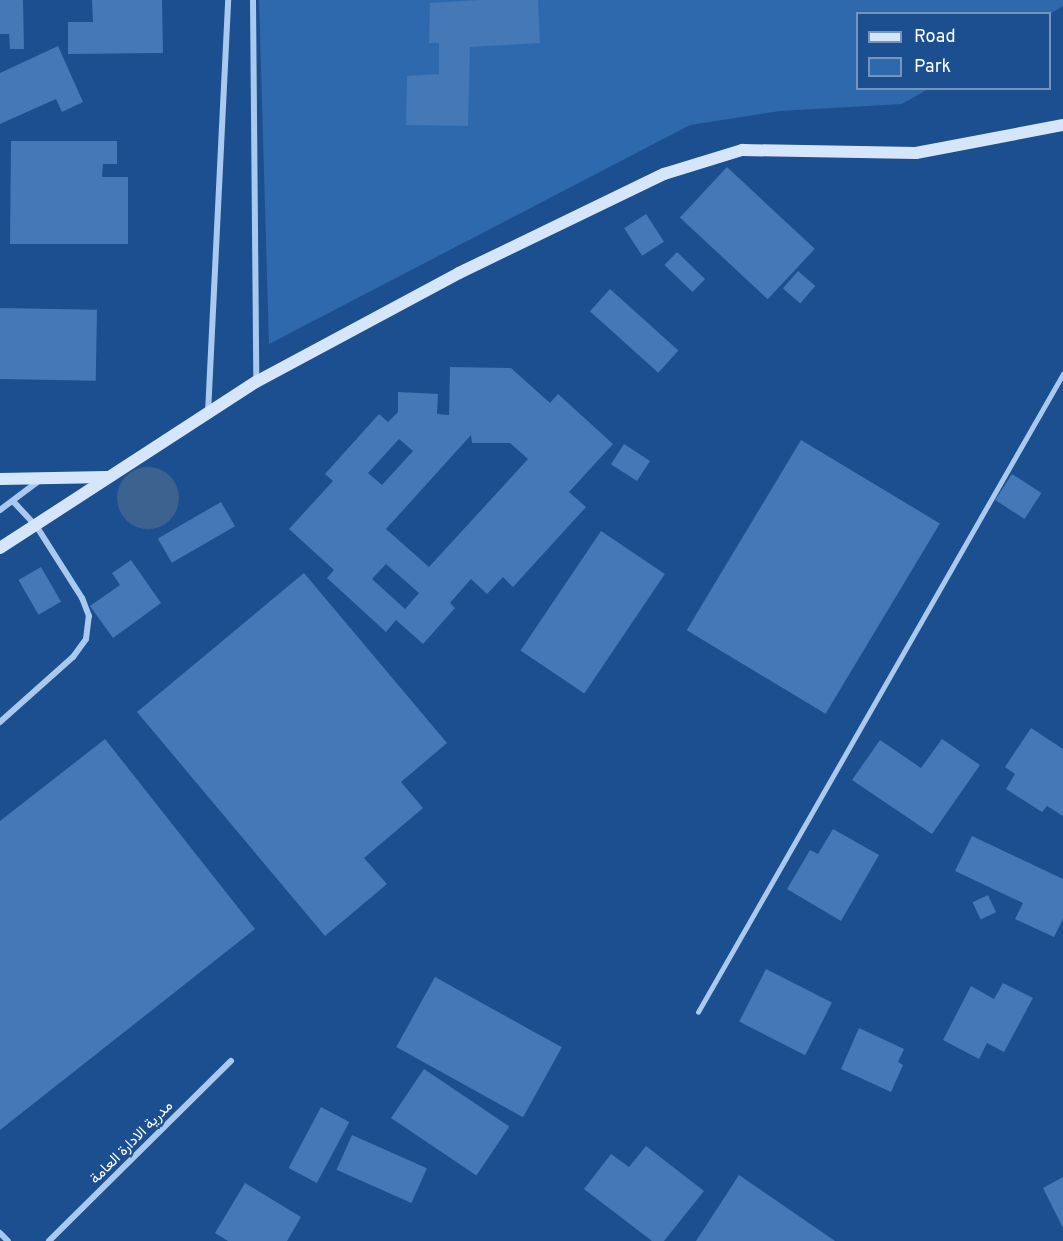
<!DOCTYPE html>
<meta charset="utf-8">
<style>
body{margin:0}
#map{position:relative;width:1063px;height:1241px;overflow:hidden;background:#1b4f8f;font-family:Overpass,Vazirmatn,sans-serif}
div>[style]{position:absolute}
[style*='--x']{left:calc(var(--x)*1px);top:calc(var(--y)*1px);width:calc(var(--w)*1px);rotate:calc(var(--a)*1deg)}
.green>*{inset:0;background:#2e69ad}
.water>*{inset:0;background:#3c6290}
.round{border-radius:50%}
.building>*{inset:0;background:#4478b7;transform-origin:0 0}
.lane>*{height:4.5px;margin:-2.25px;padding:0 2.25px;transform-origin:2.25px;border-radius:2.25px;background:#a9c9ee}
.street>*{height:6px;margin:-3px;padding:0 3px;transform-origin:3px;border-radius:3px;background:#a9c9ee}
.secondary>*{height:12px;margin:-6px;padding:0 6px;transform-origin:6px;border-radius:6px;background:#d6e6fa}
span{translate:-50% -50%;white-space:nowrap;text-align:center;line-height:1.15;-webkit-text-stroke:4.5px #1b4f8f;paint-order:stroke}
.street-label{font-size:15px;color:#fff}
.legend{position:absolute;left:856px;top:12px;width:195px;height:78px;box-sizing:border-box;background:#1b4f8f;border:2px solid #7695bc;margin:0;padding:8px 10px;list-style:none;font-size:18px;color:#fff}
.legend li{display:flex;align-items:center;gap:12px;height:30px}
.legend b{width:30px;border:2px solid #7695bc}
</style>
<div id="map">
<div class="green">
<div style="clip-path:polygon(259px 0,1063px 0,1063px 6px,1050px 14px,858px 14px,858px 88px,928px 89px,902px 104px,780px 111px,690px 125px,269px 344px)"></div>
</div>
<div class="water">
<div class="round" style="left:117px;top:467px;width:62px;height:62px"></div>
</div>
<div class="building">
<div style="clip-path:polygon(0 0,23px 0,24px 49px,10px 49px,9px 34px,0 34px)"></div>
<div style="clip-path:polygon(92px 0,162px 0,163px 53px,68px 54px,68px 22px,93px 22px)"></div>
<div style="clip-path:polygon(480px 0,538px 0,540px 43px,470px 47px,468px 126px,406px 125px,407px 76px,439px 74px,439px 43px,429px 43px,430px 3px)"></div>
<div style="clip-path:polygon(58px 46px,83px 102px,62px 112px,56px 99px,0 124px,0 73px)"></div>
<div style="clip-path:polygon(11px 141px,117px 141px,117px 164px,103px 164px,102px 177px,128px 177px,128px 244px,10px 244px)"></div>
<div style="left:727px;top:167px;width:120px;height:69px;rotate:43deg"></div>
<div style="left:646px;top:214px;width:33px;height:26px;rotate:57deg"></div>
<div style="left:677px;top:252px;width:39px;height:18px;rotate:44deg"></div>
<div style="left:798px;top:271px;width:23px;height:23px;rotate:41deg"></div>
<div style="left:610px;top:289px;width:92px;height:30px;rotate:42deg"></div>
<div style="left:0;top:308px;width:97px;height:71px;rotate:1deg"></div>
<div style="clip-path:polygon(evenodd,450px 367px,511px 368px,550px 403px,558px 394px,613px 444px,569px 492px,586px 507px,513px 587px,503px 577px,487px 594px,471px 579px,450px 603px,455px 608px,423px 644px,396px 620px,386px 632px,327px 578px,334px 570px,289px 529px,333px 481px,325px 474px,379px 414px,388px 422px,398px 412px,398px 392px,438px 394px,437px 414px,449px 415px,450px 367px,471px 435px,472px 443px,510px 443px,528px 459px,429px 567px,386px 529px,471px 435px,450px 367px,399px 439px,413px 451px,382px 485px,368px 473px,399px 439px,450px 367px,386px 564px,419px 593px,405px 609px,372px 579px,386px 564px)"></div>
<div style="left:801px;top:440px;width:162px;height:222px;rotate:31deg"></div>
<div style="left:624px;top:444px;width:31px;height:24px;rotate:33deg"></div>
<div style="left:1012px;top:474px;width:35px;height:31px;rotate:33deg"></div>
<div style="left:221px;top:502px;width:28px;height:73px;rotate:60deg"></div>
<div style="left:601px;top:531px;width:77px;height:144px;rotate:34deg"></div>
<div style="clip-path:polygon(131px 560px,161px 603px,113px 638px,90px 606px,120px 585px,112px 573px)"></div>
<div style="left:41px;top:567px;width:40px;height:26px;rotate:60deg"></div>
<div style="clip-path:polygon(304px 573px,447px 743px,401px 782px,423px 808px,364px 858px,387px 884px,325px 936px,137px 712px)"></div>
<div style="clip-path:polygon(1031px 728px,1063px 749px,1063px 816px,1047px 806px,1042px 812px,1006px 789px,1015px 774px,1005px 767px)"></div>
<div style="clip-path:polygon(105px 739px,255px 929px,0 1130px,0 821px)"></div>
<div style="clip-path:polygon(942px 739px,980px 765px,932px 834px,852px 780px,880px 740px,921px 768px)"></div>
<div style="clip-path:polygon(833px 829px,879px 855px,841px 921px,787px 889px,810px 850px,818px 854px)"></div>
<div style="clip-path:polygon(972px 836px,1063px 879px,1063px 919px,1054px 937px,1015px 919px,1023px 903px,955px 871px)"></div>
<div style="left:988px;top:895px;width:19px;height:17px;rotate:65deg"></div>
<div style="left:766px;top:969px;width:74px;height:59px;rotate:27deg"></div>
<div style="left:435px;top:977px;width:145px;height:80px;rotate:29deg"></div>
<div style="clip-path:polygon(1003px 983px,1033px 998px,1004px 1052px,987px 1043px,979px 1059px,943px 1040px,971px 986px,994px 999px)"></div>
<div style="clip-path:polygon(859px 1028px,904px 1049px,898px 1062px,903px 1065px,891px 1092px,841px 1069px)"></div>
<div style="left:424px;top:1069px;width:103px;height:59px;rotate:34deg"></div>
<div style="left:321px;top:1107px;width:32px;height:69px;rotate:28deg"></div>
<div style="left:352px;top:1135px;width:82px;height:38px;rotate:24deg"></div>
<div style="clip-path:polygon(646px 1146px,704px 1191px,664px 1241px,652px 1241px,584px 1189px,611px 1154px,629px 1167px)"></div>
<div style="clip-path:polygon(739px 1175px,835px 1241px,696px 1241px)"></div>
<div style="clip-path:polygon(1063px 1177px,1063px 1228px,1043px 1188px)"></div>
<div style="clip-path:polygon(245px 1183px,301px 1217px,287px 1241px,228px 1241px,215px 1233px)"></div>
</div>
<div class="lane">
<div style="--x:698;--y:1012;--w:735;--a:-60.23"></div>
</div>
<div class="street">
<div style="--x:253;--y:0;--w:380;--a:89.5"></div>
<div style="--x:208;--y:413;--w:413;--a:-87.2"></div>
<div style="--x:0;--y:510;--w:50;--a:-36.9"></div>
<div style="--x:0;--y:722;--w:98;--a:-41.7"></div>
<div style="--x:73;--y:657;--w:22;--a:-54"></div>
<div style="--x:86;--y:639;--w:23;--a:-83"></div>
<div style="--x:89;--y:616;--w:19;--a:-111"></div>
<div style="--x:82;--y:598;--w:84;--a:-122.4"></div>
<div style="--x:37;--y:527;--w:35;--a:-133"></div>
<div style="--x:0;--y:1233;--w:11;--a:45"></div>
<div style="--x:49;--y:1241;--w:256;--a:-44.7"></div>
</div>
<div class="secondary">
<div style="--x:0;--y:479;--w:107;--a:-1.1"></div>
<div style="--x:0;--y:548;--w:305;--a:-33"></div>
<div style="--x:256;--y:382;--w:230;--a:-28.2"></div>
<div style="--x:459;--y:273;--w:228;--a:-25.8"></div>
<div style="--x:664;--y:174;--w:82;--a:-17.1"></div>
<div style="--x:742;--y:150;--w:174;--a:1"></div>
<div style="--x:916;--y:153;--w:150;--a:-10.8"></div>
</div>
<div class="street-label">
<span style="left:132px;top:1143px;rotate:-45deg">مدرية الادارة العامة</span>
</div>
<ul class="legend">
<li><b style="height:8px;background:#d6e6fa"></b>Road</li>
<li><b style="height:16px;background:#2e69ad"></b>Park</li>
</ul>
</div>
